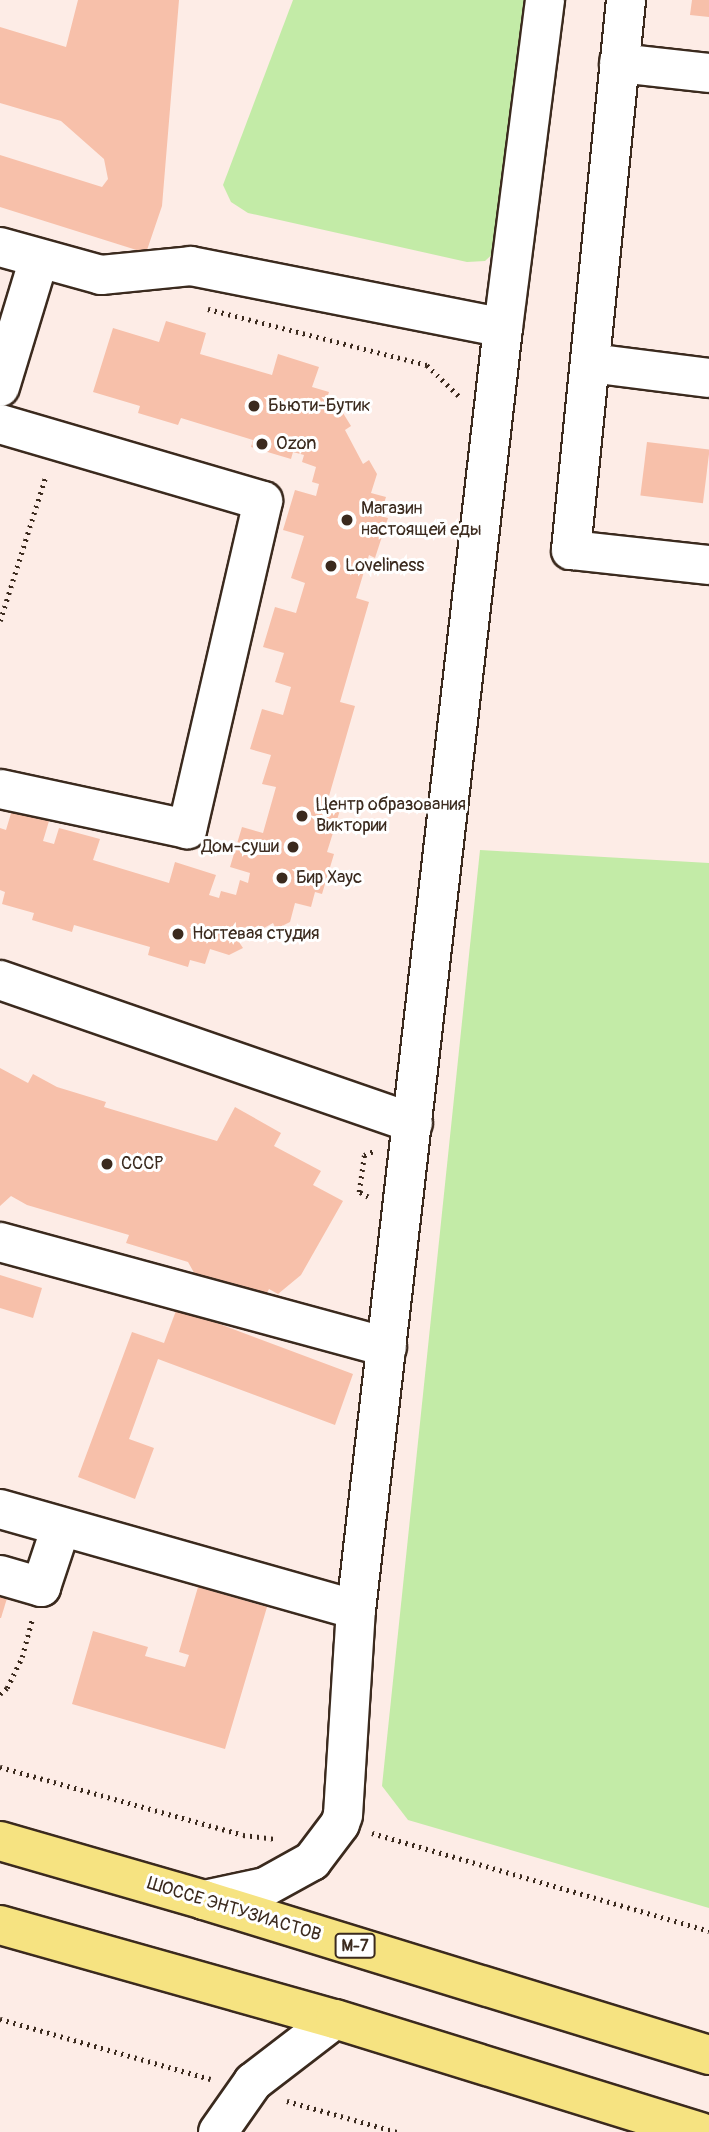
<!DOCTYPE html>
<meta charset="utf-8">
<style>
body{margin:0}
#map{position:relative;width:709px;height:2132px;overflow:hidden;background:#fdece6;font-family:Pangolin,sans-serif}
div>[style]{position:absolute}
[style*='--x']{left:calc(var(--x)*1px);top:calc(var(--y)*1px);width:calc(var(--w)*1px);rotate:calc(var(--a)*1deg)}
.green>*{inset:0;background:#c3eba7}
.building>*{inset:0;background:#f7c0aa;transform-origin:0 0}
.path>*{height:4.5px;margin-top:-2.25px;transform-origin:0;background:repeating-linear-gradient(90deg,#3b2a1e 0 2px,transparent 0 7px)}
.roads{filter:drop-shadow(2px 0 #3b2a1e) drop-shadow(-2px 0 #3b2a1e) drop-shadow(0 2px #3b2a1e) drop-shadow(0 -2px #3b2a1e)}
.minor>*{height:38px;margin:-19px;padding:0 19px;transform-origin:19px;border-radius:19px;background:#fff}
.highway>*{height:38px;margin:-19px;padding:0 19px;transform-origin:19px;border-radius:19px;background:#f6e381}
.dots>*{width:19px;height:19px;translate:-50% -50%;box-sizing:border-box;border:4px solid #fff;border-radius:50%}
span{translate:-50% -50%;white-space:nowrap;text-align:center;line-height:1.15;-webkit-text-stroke:6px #fff;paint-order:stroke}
.shield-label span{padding:2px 5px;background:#fff;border:2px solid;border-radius:5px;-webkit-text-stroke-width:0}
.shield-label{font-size:16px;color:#3b2a1e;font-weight:700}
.poi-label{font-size:18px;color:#3b2a1e}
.left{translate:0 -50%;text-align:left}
.right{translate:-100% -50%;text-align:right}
.street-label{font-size:18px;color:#3b2a1e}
</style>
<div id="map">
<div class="green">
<div style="clip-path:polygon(293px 0,527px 0,498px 249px,485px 261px,467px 262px,248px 213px,231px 202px,223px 185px)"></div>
<div style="clip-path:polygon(480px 850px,709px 863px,709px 1908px,408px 1820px,382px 1786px)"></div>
</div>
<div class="building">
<div style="clip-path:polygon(78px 0,179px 0,162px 206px,146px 253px,0 207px,0 155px,102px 187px,108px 179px,104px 159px,61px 121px,0 103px,0 27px,66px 47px)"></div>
<div style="clip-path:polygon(692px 0,709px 0,709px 17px,690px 15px)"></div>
<div style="clip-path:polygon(166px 321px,206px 333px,200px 354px,272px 375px,278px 354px,319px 367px,312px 387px,329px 392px,324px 407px,343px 413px,351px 426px,345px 430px,363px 464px,369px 460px,377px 474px,371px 493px,386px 497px,380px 516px,388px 518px,375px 558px,369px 555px,356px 598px,369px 602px,340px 702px,355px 706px,327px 803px,341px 807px,327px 852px,334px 854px,322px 894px,315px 892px,311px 907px,295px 903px,290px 922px,276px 929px,273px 923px,239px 942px,243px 948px,229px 955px,210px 949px,205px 964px,190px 960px,188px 967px,148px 955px,150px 947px,74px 925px,72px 932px,32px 920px,34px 913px,2px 904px,5px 892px,0 890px,0 828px,6px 830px,12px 810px,49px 821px,43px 841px,54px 844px,59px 828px,100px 839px,93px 860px,169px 883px,175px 862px,216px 875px,209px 895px,219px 898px,221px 891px,236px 895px,240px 880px,248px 883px,250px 873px,230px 867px,242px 827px,263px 833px,276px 787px,262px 784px,271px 755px,250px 749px,262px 709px,283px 715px,291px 687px,275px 682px,284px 653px,263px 647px,275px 607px,296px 613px,305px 583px,291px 578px,304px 536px,283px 530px,295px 490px,316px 496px,319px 484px,312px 482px,316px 467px,302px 462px,304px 455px,293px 452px,291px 459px,251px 447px,253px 440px,181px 418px,178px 425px,138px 413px,140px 406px,93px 392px,113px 328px,159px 342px)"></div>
<div style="left:647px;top:442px;width:63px;height:54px;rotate:7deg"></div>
<div style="clip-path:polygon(0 1068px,28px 1083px,33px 1074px,57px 1087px,106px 1102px,104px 1107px,217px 1141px,235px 1107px,281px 1133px,274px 1146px,321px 1171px,313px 1185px,343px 1201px,301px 1275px,278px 1294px,269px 1289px,263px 1300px,197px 1278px,188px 1262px,126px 1243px,129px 1235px,27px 1205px,11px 1196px,0 1206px)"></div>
<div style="clip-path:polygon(0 1275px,42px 1288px,33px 1318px,0 1308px)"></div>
<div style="clip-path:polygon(177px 1308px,353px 1374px,335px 1425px,158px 1359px,129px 1439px,154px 1448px,135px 1499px,78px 1477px,132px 1332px,164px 1343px)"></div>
<div style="clip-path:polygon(198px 1587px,267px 1607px,225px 1749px,72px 1704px,93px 1631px,148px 1647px,145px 1656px,185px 1667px,189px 1655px,179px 1652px)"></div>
<div style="clip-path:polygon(0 1593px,8px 1595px,1px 1618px,0 1618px)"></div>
</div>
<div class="path">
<div style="--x:208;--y:309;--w:226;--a:14.3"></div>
<div style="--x:427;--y:365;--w:46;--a:44.1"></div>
<div style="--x:0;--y:621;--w:153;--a:-72.5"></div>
<div style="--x:368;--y:1197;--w:10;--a:-151"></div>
<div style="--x:359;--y:1192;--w:37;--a:-82"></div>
<div style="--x:364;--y:1155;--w:11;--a:-22"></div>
<div style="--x:0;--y:1694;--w:9;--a:-41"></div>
<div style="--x:7;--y:1688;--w:34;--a:-64"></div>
<div style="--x:22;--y:1657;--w:39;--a:-75"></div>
<div style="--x:0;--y:1767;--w:252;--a:15.6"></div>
<div style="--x:243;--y:1835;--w:34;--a:7"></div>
<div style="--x:372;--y:1833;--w:351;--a:16.2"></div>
<div style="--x:0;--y:2019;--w:219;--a:15.9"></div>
<div style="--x:287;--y:2101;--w:114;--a:15.7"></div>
</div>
<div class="roads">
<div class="minor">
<div style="--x:626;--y:0;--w:553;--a:95.71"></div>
<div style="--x:571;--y:550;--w:139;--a:6.2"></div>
<div style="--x:619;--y:63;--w:91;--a:6.3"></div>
<div style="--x:0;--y:247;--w:105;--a:15.5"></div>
<div style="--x:101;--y:275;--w:90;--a:-5.7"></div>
<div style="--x:191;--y:266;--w:318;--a:11.2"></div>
<div style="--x:591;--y:363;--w:119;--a:7.2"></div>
<div style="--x:0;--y:387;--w:134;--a:-73.1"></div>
<div style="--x:0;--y:424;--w:274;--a:16.3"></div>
<div style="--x:263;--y:501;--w:337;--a:103"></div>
<div style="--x:187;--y:829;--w:191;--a:-167.9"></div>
<div style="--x:0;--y:980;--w:437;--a:19.1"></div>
<div style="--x:0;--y:1242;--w:401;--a:15.2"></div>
<div style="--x:0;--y:1509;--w:370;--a:15.8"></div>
<div style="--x:0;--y:1575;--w:43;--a:16.3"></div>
<div style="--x:41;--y:1587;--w:63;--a:-71.6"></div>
<div style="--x:204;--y:1900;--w:62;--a:-12"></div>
<div style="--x:265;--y:1887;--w:54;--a:-29"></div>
<div style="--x:312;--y:1861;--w:46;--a:-52.9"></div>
<div style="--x:340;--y:1824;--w:9;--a:-72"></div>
<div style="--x:343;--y:1815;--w:205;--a:-86.4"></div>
<div style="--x:356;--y:1610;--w:1290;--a:-83.46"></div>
<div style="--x:503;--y:328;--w:331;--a:-82.7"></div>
<div style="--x:218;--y:2132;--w:61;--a:-55"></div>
<div style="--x:253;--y:2082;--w:103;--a:-37.5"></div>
</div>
<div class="highway">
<div style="--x:0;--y:1841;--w:212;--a:16.1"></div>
<div style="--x:204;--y:1900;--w:528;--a:17.06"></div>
<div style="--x:0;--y:1925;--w:348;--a:15.7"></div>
<div style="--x:335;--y:2019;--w:383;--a:17.2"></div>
</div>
</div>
<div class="dots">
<div style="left:254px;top:406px;background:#3b2a1e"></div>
<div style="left:262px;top:444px;background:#3b2a1e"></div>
<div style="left:347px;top:520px;background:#3b2a1e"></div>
<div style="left:331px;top:566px;background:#3b2a1e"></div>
<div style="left:302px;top:816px;background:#3b2a1e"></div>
<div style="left:293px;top:847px;background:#3b2a1e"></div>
<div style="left:282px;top:878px;background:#3b2a1e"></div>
<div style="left:178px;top:934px;background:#3b2a1e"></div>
<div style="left:107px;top:1164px;background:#3b2a1e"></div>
</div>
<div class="shield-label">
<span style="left:355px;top:1946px">М-7</span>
</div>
<div class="poi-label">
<span class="left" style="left:268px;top:406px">Бьюти-Бутик</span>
<span class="left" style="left:276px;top:444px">Ozon</span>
<span class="left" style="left:361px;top:520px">Магазин<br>настоящей еды</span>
<span class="left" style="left:345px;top:566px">Loveliness</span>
<span class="left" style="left:316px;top:816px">Центр образования<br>Виктории</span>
<span class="right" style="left:279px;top:847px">Дом-суши</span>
<span class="left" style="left:296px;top:878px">Бир Хаус</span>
<span class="left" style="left:192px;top:934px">Ногтевая студия</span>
<span class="left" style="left:121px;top:1164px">СССР</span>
</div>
<div class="street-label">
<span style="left:234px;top:1910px;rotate:17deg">ШОССЕ ЭНТУЗИАСТОВ</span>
</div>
</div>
